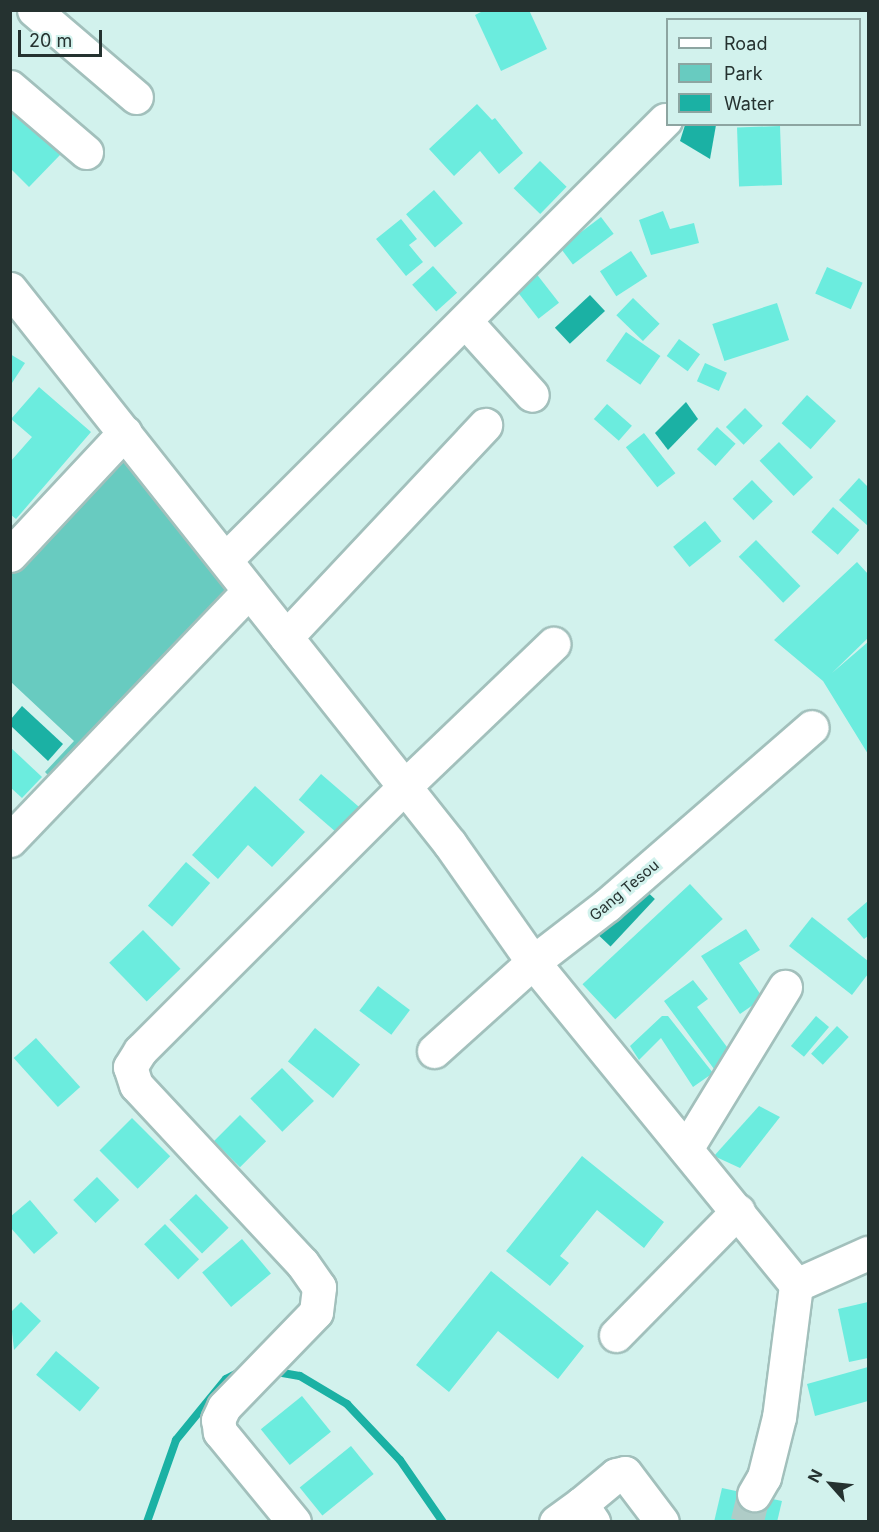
<!DOCTYPE html>
<style>
body{margin:0}
#map{position:relative;width:879px;height:1532px;overflow:hidden;background:#d2f2ed;font-family:Inter,sans-serif}
div>[style]{position:absolute}
[style*='--x']{left:calc(var(--x)*1px);top:calc(var(--y)*1px);width:calc(var(--w)*1px);rotate:calc(var(--a)*1deg)}
.green>*{inset:0;background:#68cbc0}
.water>*{inset:0;background:#1bb1a4;transform-origin:0 0}
.stream>*{height:8px;margin:-4px;padding:0 4px;transform-origin:4px;border-radius:4px;background:#1bb1a4}
.building>*{inset:0;background:#6becde;transform-origin:0 0}
.minor-tunnel>*{height:33px;margin-top:-16.5px;transform-origin:0;background:repeating-linear-gradient(90deg,#afccc7 0 33px,transparent 0 49px)}
.roads{filter:drop-shadow(2px 0 #a2c0bc) drop-shadow(-2px 0 #a2c0bc) drop-shadow(0 2px #a2c0bc) drop-shadow(0 -2px #a2c0bc)}
.minor>*{height:33px;margin:-16.5px;padding:0 16.5px;transform-origin:16.5px;border-radius:16.5px;background:#fff}
span{translate:-50% -50%;white-space:nowrap;text-align:center;line-height:1.15;-webkit-text-stroke:6px #d2f2ed;paint-order:stroke}
.street-label{font-size:15px;color:#253230}
.frame{position:absolute;inset:0;border:12px solid #253230;pointer-events:none}
.legend{position:absolute;left:666px;top:18px;width:195px;height:108px;box-sizing:border-box;background:#d2f2ed;border:2px solid #8da5a1;margin:0;padding:8px 10px;list-style:none;font-size:18px;color:#253230}
.legend li{display:flex;align-items:center;gap:12px;height:30px}
.legend b{width:30px;border:2px solid #8da5a1}
.north{position:absolute;left:801px;top:1454px;width:60px;height:60px;-webkit-text-stroke:4px #d2f2ed;paint-order:stroke;rotate:297deg;font-size:16px;font-weight:700;line-height:24px;text-align:center;color:#253230}
.north::after{content:'';display:block;margin:auto;width:21px;height:27px;background:#253230;clip-path:polygon(50% 0,100% 100%,50% 72%,0 100%)}
.scale{position:absolute;left:18px;top:30px;width:84px;height:27px;box-sizing:border-box;border:3px solid #253230;border-top:0;padding-left:8px;font-size:18px;line-height:21px;white-space:nowrap;color:#253230;-webkit-text-stroke:4px #d2f2ed;paint-order:stroke}
</style>
<div id="map">
<div class="green">
<div style="clip-path:polygon(132px 452px,239px 588px,55px 782px,45px 772px,74px 741px,11px 682px,10px 566px,117px 453px)"></div>
</div>
<div class="water">
<div style="clip-path:polygon(685px 125px,716px 125px,710px 159px,680px 141px)"></div>
<div style="left:590px;top:295px;width:22px;height:48px;rotate:47deg"></div>
<div style="clip-path:polygon(686px 402px,698px 419px,668px 450px,655px 433px)"></div>
<div style="clip-path:polygon(22px 706px,63px 744px,48px 761px,11px 726px,11px 719px)"></div>
<div style="left:641px;top:886px;width:19px;height:65px;rotate:43deg"></div>
</div>
<div class="stream">
<div style="--x:271;--y:1371;--w:29;--a:10"></div>
<div style="--x:300;--y:1376;--w:55;--a:30.8"></div>
<div style="--x:347;--y:1404;--w:77;--a:46.6"></div>
<div style="--x:400;--y:1460;--w:75;--a:55.3"></div>
<div style="--x:147;--y:1522;--w:87;--a:-70.5"></div>
<div style="--x:176;--y:1440;--w:79;--a:-50.7"></div>
<div style="--x:226;--y:1379;--w:15;--a:-28"></div>
</div>
<div class="building">
<div style="clip-path:polygon(485px 10px,529px 10px,547px 49px,501px 71px,475px 15px)"></div>
<div style="clip-path:polygon(477px 104px,492px 120px,495px 118px,523px 153px,499px 174px,480px 151px,454px 176px,429px 149px)"></div>
<div style="clip-path:polygon(16px 109px,61px 154px,29px 187px,10px 168px,10px 114px)"></div>
<div style="left:780px;top:126px;width:59px;height:43px;rotate:88deg"></div>
<div style="left:540px;top:161px;width:37px;height:38px;rotate:44deg"></div>
<div style="left:434px;top:190px;width:44px;height:37px;rotate:49deg"></div>
<div style="clip-path:polygon(663px 211px,670px 229px,694px 223px,699px 243px,651px 255px,639px 220px)"></div>
<div style="left:601px;top:217px;width:21px;height:51px;rotate:53deg"></div>
<div style="clip-path:polygon(401px 219px,417px 239px,409px 245px,423px 262px,406px 276px,376px 239px)"></div>
<div style="left:631px;top:251px;width:30px;height:37px;rotate:57deg"></div>
<div style="left:433px;top:266px;width:36px;height:28px;rotate:48deg"></div>
<div style="left:827px;top:267px;width:39px;height:29px;rotate:24deg"></div>
<div style="left:535px;top:272px;width:39px;height:26px;rotate:52deg"></div>
<div style="left:633px;top:298px;width:37px;height:24px;rotate:44deg"></div>
<div style="left:777px;top:303px;width:39px;height:68px;rotate:72deg"></div>
<div style="left:626px;top:332px;width:42px;height:35px;rotate:35deg"></div>
<div style="left:679px;top:339px;width:26px;height:21px;rotate:36deg"></div>
<div style="clip-path:polygon(10px 354px,25px 363px,10px 386px)"></div>
<div style="left:705px;top:363px;width:24px;height:20px;rotate:24deg"></div>
<div style="clip-path:polygon(39px 387px,91px 432px,16px 519px,10px 514px,10px 462px,32px 437px,11px 419px)"></div>
<div style="left:807px;top:395px;width:39px;height:38px;rotate:42deg"></div>
<div style="left:607px;top:404px;width:33px;height:20px;rotate:41deg"></div>
<div style="left:745px;top:408px;width:25px;height:27px;rotate:45deg"></div>
<div style="left:717px;top:427px;width:25px;height:30px;rotate:42deg"></div>
<div style="left:644px;top:433px;width:51px;height:23px;rotate:52deg"></div>
<div style="left:779px;top:442px;width:49px;height:27px;rotate:46deg"></div>
<div style="clip-path:polygon(859px 478px,868px 487px,868px 526px,839px 500px)"></div>
<div style="left:752px;top:480px;width:30px;height:27px;rotate:46deg"></div>
<div style="left:833px;top:507px;width:35px;height:33px;rotate:41deg"></div>
<div style="left:705px;top:521px;width:26px;height:41px;rotate:51deg"></div>
<div style="left:756px;top:540px;width:64px;height:24px;rotate:46deg"></div>
<div style="clip-path:polygon(857px 562px,868px 574px,868px 638px,832px 673px,868px 642px,868px 754px,823px 681px,774px 640px)"></div>
<div style="clip-path:polygon(10px 747px,42px 777px,22px 798px,10px 787px)"></div>
<div style="left:321px;top:774px;width:52px;height:34px;rotate:41deg"></div>
<div style="clip-path:polygon(255px 786px,305px 832px,272px 867px,248px 845px,218px 879px,192px 855px)"></div>
<div style="left:186px;top:862px;width:32px;height:58px;rotate:41deg"></div>
<div style="left:690px;top:884px;width:48px;height:147px;rotate:47deg"></div>
<div style="clip-path:polygon(868px 901px,868px 936px,864px 939px,847px 919px)"></div>
<div style="clip-path:polygon(812px 917px,868px 961px,868px 974px,852px 995px,789px 946px)"></div>
<div style="clip-path:polygon(746px 929px,760px 950px,739px 963px,763px 998px,740px 1014px,701px 956px)"></div>
<div style="left:143px;top:930px;width:54px;height:47px;rotate:46deg"></div>
<div style="clip-path:polygon(693px 980px,708px 999px,697px 1007px,733px 1055px,714px 1069px,664px 1001px)"></div>
<div style="left:378px;top:986px;width:40px;height:31px;rotate:37deg"></div>
<div style="clip-path:polygon(662px 1016px,668px 1016px,713px 1073px,693px 1087px,661px 1038px,639px 1060px,630px 1046px)"></div>
<div style="left:816px;top:1016px;width:17px;height:39px;rotate:40deg"></div>
<div style="left:837px;top:1026px;width:16px;height:38px;rotate:43deg"></div>
<div style="left:315px;top:1028px;width:58px;height:43px;rotate:39deg"></div>
<div style="left:36px;top:1038px;width:66px;height:30px;rotate:48deg"></div>
<div style="left:282px;top:1068px;width:46px;height:44px;rotate:46deg"></div>
<div style="clip-path:polygon(759px 1106px,780px 1117px,740px 1168px,714px 1156px)"></div>
<div style="left:240px;top:1115px;width:37px;height:37px;rotate:45deg"></div>
<div style="left:132px;top:1118px;width:54px;height:46px;rotate:45deg"></div>
<div style="clip-path:polygon(582px 1156px,664px 1222px,644px 1248px,597px 1210px,560px 1256px,569px 1263px,550px 1286px,506px 1251px)"></div>
<div style="left:97px;top:1177px;width:32px;height:33px;rotate:46deg"></div>
<div style="left:196px;top:1194px;width:47px;height:37px;rotate:46deg"></div>
<div style="clip-path:polygon(30px 1200px,58px 1233px,34px 1254px,10px 1227px,10px 1217px)"></div>
<div style="left:165px;top:1224px;width:49px;height:29px;rotate:46deg"></div>
<div style="left:242px;top:1239px;width:45px;height:52px;rotate:50deg"></div>
<div style="clip-path:polygon(491px 1271px,584px 1346px,558px 1379px,498px 1331px,449px 1392px,416px 1365px)"></div>
<div style="clip-path:polygon(21px 1302px,41px 1321px,14px 1350px,10px 1313px)"></div>
<div style="clip-path:polygon(868px 1302px,868px 1358px,849px 1362px,838px 1309px)"></div>
<div style="left:56px;top:1351px;width:57px;height:31px;rotate:40deg"></div>
<div style="clip-path:polygon(868px 1367px,868px 1401px,815px 1416px,807px 1384px)"></div>
<div style="left:302px;top:1396px;width:46px;height:53px;rotate:51deg"></div>
<div style="left:351px;top:1446px;width:36px;height:66px;rotate:51deg"></div>
<div style="clip-path:polygon(722px 1488px,782px 1501px,777px 1522px,714px 1522px)"></div>
</div>
<div class="minor-tunnel">
<div style="--x:747;--y:1522;--w:29;--a:-76"></div>
</div>
<div class="roads">
<div class="minor">
<div style="--x:34;--y:10;--w:134;--a:40.5"></div>
<div style="--x:10;--y:87;--w:100;--a:40.5"></div>
<div style="--x:10;--y:289;--w:708;--a:51.59"></div>
<div style="--x:450;--y:844;--w:144;--a:54.9"></div>
<div style="--x:533;--y:962;--w:417;--a:50.8"></div>
<div style="--x:796;--y:1285;--w:133;--a:97.3"></div>
<div style="--x:779;--y:1417;--w:62;--a:104"></div>
<div style="--x:764;--y:1477;--w:20;--a:120"></div>
<div style="--x:466;--y:322;--w:98;--a:47.9"></div>
<div style="--x:10;--y:555;--w:168;--a:-46.9"></div>
<div style="--x:226;--y:559;--w:621;--a:-45"></div>
<div style="--x:286;--y:637;--w:291;--a:-46.8"></div>
<div style="--x:10;--y:840;--w:345;--a:-46.2"></div>
<div style="--x:434;--y:1051;--w:133;--a:-42"></div>
<div style="--x:533;--y:962;--w:93;--a:-37.6"></div>
<div style="--x:607;--y:905;--w:271;--a:-41"></div>
<div style="--x:686;--y:1149;--w:190;--a:-58.6"></div>
<div style="--x:796;--y:1285;--w:79;--a:-24"></div>
<div style="--x:616;--y:1335;--w:174;--a:-45.5"></div>
<div style="--x:581;--y:1504;--w:45;--a:-39.6"></div>
<div style="--x:616;--y:1475;--w:9;--a:-13"></div>
<div style="--x:625;--y:1473;--w:61;--a:52.9"></div>
<div style="--x:294;--y:1522;--w:117;--a:-129.4"></div>
<div style="--x:220;--y:1432;--w:12;--a:-99"></div>
<div style="--x:218;--y:1420;--w:14;--a:-65"></div>
<div style="--x:224;--y:1407;--w:132;--a:-45.9"></div>
<div style="--x:316;--y:1312;--w:25;--a:-83"></div>
<div style="--x:319;--y:1287;--w:29;--a:-125"></div>
<div style="--x:302;--y:1263;--w:243;--a:-133"></div>
<div style="--x:136;--y:1085;--w:19;--a:-108"></div>
<div style="--x:130;--y:1067;--w:19;--a:-58"></div>
<div style="--x:140;--y:1051;--w:373;--a:-45"></div>
<div style="--x:404;--y:787;--w:207;--a:-43.8"></div>
<div style="--x:556;--y:1522;--w:31;--a:-36"></div>
<div style="--x:581;--y:1504;--w:22;--a:56"></div>
</div>
</div>
<div class="street-label">
<span style="left:624px;top:890px;rotate:-40deg">Gang Tesou</span>
</div>
<div class="frame"></div>
<ul class="legend">
<li><b style="height:8px;background:#fff"></b>Road</li>
<li><b style="height:16px;background:#68cbc0"></b>Park</li>
<li><b style="height:16px;background:#1bb1a4"></b>Water</li>
</ul>
<div class="north">N</div>
<div class="scale">20 m</div>
</div>
